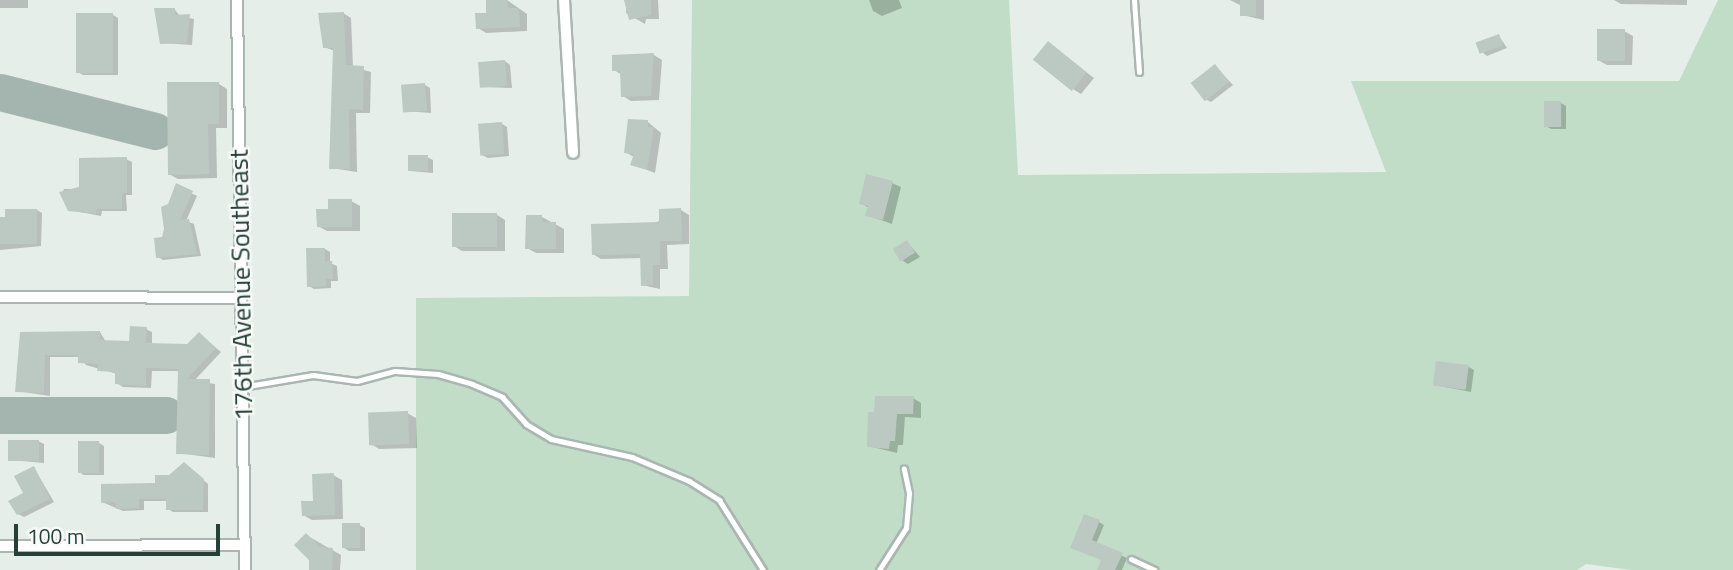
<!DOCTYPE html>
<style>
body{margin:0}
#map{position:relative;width:1733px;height:570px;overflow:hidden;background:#e6eeea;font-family:"Titillium Web",sans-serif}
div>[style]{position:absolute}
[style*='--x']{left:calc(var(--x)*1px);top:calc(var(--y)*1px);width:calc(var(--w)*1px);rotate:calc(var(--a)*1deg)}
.green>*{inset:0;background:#c1ddc7}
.shadow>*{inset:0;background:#0003;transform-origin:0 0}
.taxiway>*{height:37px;margin:-18.5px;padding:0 18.5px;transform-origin:18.5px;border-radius:18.5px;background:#a4b4ae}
.building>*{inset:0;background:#bcc9c3;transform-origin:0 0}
.roads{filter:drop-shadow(2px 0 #a9b6b1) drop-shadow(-2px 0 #a9b6b1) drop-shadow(0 2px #a9b6b1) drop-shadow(0 -2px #a9b6b1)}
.service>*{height:5px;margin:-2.5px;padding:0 2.5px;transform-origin:2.5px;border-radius:2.5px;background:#fff}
.minor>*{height:10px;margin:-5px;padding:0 5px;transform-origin:5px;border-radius:5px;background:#fff}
span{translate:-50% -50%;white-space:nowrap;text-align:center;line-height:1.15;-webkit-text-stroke:5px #f7faf8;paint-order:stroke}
.street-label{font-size:26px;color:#263f37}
.scale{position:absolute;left:14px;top:524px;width:206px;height:32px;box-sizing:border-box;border:4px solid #263f37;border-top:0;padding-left:9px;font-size:21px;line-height:24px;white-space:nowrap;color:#263f37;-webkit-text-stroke:5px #f7faf8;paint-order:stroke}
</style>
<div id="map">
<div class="green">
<div style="clip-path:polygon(692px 0,1009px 0,1018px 175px,1386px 172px,1351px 81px,1679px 81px,1718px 0,1733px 0,1733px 570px,1631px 570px,1586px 564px,1577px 570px,416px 570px,416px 298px,689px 296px)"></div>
</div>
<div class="shadow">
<div style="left:0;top:0;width:28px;height:8px"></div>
<div style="clip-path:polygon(507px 0,527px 14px,527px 31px,486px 33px,478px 28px)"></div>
<div style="clip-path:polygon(627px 0,658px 0,659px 19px,646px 19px,645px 24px,626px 13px)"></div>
<div style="clip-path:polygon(869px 0,899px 0,902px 8px,882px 16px,873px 11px)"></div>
<div style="clip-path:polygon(1264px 0,1264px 20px,1242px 15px,1242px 6px,1230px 0)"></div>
<div style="clip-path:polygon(1614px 0,1687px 0,1687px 5px,1621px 4px)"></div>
<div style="clip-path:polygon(175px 10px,180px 16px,194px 19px,192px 45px,162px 43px)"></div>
<div style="clip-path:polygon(343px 13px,351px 18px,353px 67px,371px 72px,370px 113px,356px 113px,357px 172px,331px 168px,335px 51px,324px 47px)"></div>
<div style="clip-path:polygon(113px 15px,118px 18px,118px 75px,83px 75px,78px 72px)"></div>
<div style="clip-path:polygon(1624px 31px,1633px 36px,1632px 65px,1607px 65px,1598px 60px)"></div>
<div style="clip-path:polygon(1499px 36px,1507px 48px,1487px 56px,1482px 52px)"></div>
<div style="clip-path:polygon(1049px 44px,1094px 78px,1081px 94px,1073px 89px)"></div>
<div style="clip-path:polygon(654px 55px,662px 60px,659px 100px,631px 101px,623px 96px,622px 75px,614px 70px)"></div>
<div style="clip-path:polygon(505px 61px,510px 65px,512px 88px,482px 87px)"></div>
<div style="clip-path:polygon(1215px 66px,1233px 85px,1211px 102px,1205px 99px)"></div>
<div style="clip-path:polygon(219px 84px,227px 89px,227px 128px,216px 128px,217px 178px,178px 179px,169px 174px)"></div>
<div style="clip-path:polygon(425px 85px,430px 88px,431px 113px,404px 111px)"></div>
<div style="clip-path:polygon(1561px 103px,1566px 106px,1566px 129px,1551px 129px,1546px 126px)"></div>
<div style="clip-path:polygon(648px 122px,661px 133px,655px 173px,632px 164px,634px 157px,625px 152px)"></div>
<div style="clip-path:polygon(502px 124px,507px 127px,509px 156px,488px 158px,482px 155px)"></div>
<div style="clip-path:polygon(427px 157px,433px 160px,433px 173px,410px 171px)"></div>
<div style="clip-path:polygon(126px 159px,132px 162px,132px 195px,126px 195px,127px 211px,102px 211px,101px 216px,70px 210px,70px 203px,61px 196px,64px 189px,81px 189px)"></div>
<div style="clip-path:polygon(892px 183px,901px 187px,892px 224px,867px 215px,869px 208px,861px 203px)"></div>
<div style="clip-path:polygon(177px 186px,197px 196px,186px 221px,194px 224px,201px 256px,163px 260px,158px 257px)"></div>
<div style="clip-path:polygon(351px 201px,360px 206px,360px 231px,327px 231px,318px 226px,330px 210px)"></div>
<div style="clip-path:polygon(37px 210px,42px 213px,41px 246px,0 250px,0 219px)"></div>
<div style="clip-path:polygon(681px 210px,689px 215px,689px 244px,667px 245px,668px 269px,660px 269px,660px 289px,642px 285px,642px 258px,601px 259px,593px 254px)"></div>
<div style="clip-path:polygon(497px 215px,505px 220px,505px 251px,462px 251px,454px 246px)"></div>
<div style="clip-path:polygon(542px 217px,564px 229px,564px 253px,536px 253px,527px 248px)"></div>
<div style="clip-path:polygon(907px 242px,920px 257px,908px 264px,903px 261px)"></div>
<div style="clip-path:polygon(325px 249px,330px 252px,330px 263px,337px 266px,338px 281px,331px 281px,331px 288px,314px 289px,309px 286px)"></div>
<div style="clip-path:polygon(146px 329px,152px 332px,152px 345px,188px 346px,199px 334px,221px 352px,194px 381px,215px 384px,215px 458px,178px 453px,179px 371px,152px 371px,151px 388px,123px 387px,117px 383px,117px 374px,86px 365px,80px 357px,50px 357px,50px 396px,17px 391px,21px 334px,100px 332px,106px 342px,131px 343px)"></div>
<div style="clip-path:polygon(1469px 367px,1474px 370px,1471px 392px,1435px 385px)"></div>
<div style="clip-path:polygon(913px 398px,921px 403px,921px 418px,905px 417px,903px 445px,898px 445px,897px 453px,868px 446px,870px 414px)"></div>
<div style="clip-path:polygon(407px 413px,416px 418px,417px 448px,379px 449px,371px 444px)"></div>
<div style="clip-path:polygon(38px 441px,44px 444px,44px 463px,10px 460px)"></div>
<div style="clip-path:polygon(99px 443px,104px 446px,104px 475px,84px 475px,79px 472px)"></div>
<div style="clip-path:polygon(34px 468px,54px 502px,24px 517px,18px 514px)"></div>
<div style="clip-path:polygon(190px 468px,208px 484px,208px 512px,173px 512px,168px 509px,168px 501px,144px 501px,144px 510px,123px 511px,102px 502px,157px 485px)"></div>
<div style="clip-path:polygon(333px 475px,342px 480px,343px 519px,312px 520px,303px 515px)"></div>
<div style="clip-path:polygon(1099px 522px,1104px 525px,1096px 544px,1127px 558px,1122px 570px,1099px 570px,1103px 560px,1078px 550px)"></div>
<div style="clip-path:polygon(359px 525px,365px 528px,365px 551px,349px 551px,344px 548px)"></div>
<div style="clip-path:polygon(306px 535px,341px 555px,340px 570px,310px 570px)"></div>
</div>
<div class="taxiway">
<div style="--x:0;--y:92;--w:160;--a:14.1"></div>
<div style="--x:0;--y:415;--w:166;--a:0"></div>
</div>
<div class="building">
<div style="clip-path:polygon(486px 0,507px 0,508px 8px,519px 8px,520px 27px,476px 29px,475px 13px,486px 13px)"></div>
<div style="clip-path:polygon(624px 0,651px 0,651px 15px,629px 20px)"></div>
<div style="left:1240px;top:0;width:16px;height:16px"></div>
<div style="clip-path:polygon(154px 8px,175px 8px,175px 15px,190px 14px,187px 43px,160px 44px)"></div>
<div style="clip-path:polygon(344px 12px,346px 65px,364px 66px,363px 110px,349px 109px,350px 169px,329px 169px,333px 48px,323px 48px,318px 13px)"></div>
<div style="left:76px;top:13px;width:37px;height:60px"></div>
<div style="left:1597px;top:29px;width:28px;height:32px"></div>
<div style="left:1499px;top:34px;width:12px;height:25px;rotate:70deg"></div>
<div style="left:1048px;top:41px;width:50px;height:24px;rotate:39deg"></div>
<div style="clip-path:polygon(654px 53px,651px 96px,621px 97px,620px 71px,612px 71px,612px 55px)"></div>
<div style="left:505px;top:60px;width:26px;height:27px;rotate:86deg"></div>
<div style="left:1215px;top:64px;width:23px;height:31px;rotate:52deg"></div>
<div style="clip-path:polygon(167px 82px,219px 82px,219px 124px,208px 124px,209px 174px,168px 175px)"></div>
<div style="left:425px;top:83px;width:28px;height:24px;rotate:86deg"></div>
<div style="left:1544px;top:101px;width:17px;height:26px"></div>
<div style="clip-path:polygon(628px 119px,648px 120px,648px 127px,654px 127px,647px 170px,630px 165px,634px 154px,624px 153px)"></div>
<div style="left:502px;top:122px;width:32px;height:24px;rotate:86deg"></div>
<div style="left:428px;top:155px;width:16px;height:20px;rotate:90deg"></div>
<div style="clip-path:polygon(127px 157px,127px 193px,122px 193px,122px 209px,97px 209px,96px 214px,68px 211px,59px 192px,79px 187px,79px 158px)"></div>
<div style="clip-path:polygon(866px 174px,893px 181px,883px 220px,865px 216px,868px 206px,859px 204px)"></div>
<div style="clip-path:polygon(176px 183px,193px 191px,180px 220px,189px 219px,197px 254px,156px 258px,154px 238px,162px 237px,164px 229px,161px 207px,168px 204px)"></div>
<div style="clip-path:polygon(328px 199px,352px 199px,352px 227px,317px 227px,316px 209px,328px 209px)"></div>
<div style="clip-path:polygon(681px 208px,682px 241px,660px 241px,660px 265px,653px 265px,653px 285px,641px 286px,640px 254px,592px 255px,591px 224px,659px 222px,659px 209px)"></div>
<div style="clip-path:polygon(5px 209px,37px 209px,37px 244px,0 244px,0 217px,5px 217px)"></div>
<div style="left:452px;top:213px;width:45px;height:34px"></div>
<div style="clip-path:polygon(526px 215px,542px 215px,542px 222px,556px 222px,556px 249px,525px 249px)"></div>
<div style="left:907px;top:240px;width:15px;height:17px;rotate:58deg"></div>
<div style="clip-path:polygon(306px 248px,325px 248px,325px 261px,332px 261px,333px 279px,326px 279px,326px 286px,307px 287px)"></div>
<div style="clip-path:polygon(130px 326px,147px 327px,146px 343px,187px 344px,199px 332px,216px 348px,187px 379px,210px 379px,209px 455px,176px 454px,178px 369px,146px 368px,146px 386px,115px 384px,115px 372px,97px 371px,98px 364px,78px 363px,78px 355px,45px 355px,44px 393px,15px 392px,20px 332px,100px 331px,100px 340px,129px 341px)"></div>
<div style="left:1436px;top:361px;width:33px;height:25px;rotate:7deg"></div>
<div style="clip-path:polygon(875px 396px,914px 396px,913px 414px,897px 414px,895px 441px,890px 441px,889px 449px,867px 447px,868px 412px,874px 412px)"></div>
<div style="left:408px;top:411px;width:33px;height:40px;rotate:88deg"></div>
<div style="left:8px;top:440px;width:31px;height:21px"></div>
<div style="left:78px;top:441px;width:21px;height:32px"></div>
<div style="clip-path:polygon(184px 462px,204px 479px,203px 510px,166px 510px,166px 499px,139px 499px,139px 508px,116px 509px,115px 502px,101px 503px,101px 484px,155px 483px,155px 475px,169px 475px)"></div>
<div style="clip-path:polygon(34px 466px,50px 499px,17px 515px,8px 501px,23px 493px,14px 476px)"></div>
<div style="clip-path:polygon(334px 473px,335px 515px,302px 516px,301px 501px,313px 501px,312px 474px)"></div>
<div style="clip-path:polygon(1084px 514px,1100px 520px,1092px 540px,1123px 553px,1115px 570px,1097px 570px,1101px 560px,1070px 548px)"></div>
<div style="left:360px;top:523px;width:25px;height:18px;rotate:90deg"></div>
<div style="clip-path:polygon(306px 533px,320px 547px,333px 548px,332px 570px,309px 570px,309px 560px,294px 545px)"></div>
</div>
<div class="roads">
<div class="service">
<div style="--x:1134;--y:0;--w:72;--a:86"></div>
<div style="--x:242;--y:387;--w:72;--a:-9.6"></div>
<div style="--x:313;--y:375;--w:44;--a:7.8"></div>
<div style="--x:357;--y:381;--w:39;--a:-15"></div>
<div style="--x:395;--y:371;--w:43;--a:4"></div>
<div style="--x:438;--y:374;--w:35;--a:16"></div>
<div style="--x:472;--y:384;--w:33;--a:23"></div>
<div style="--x:502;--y:397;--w:36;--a:48"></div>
<div style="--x:526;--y:424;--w:29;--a:31"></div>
<div style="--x:551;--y:439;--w:83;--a:12.5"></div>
<div style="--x:632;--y:457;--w:62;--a:22.8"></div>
<div style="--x:689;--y:481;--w:36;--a:32"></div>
<div style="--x:719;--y:500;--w:83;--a:57.8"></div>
<div style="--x:1131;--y:559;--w:26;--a:25"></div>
<div style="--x:879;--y:570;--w:50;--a:-57.3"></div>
<div style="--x:906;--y:528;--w:35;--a:-85"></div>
<div style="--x:909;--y:493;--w:25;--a:-102"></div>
</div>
<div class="minor">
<div style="--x:237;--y:0;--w:570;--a:89.2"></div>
<div style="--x:564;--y:0;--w:153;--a:86.6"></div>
<div style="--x:0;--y:297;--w:241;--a:0.2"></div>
<div style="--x:0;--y:546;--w:245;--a:-0.2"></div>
</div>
</div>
<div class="street-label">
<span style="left:241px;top:285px;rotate:-91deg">176th Avenue Southeast</span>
</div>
<div class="scale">100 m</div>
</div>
